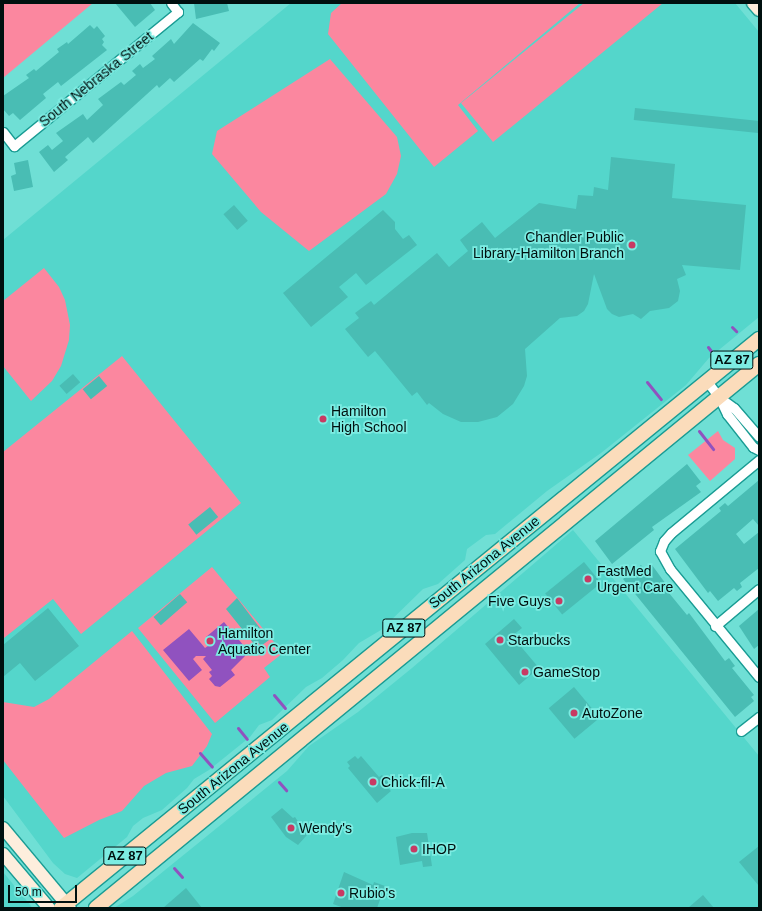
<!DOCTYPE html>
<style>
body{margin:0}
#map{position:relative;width:762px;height:911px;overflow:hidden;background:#6fdfd5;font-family:Arial,sans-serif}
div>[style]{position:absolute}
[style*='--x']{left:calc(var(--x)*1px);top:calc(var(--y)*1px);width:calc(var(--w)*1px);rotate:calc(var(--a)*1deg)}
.built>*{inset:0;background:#54d6cb}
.green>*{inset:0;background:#fb879f}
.water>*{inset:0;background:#9052bf}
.stream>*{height:3px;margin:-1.5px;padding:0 1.5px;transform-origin:1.5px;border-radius:1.5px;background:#9052bf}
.building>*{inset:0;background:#49bdb4;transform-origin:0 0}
.roads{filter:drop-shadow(1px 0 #1a9c94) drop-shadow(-1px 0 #1a9c94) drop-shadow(0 1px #1a9c94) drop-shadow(0 -1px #1a9c94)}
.street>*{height:9px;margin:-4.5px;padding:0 4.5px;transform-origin:4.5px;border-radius:4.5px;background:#fff}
.secondary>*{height:12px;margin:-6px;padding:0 6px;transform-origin:6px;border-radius:6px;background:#fdeedd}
.primary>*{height:14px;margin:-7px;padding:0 7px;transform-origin:7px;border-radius:7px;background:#fbdcbb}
.dots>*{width:11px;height:11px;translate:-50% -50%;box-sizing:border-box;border:2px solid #7cece2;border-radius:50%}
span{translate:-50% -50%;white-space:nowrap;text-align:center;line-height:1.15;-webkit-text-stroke:3.5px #7cece2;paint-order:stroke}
.shield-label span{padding:1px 3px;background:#7cece2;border:1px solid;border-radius:3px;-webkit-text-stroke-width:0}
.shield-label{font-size:13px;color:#00100f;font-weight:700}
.street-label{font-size:14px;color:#00100f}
.poi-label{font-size:14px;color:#00100f}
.right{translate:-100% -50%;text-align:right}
.left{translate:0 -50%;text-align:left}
.frame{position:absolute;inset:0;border:4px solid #00100f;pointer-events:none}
.scale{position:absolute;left:8px;top:885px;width:69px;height:18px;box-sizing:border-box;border:2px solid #00100f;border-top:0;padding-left:5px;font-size:12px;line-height:14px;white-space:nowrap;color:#00100f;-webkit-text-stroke:3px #7cece2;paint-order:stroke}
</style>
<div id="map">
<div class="built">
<div style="clip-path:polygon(291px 3px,735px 3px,759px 32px,759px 317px,709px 358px,686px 385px,601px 453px,547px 491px,495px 534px,486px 535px,467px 549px,465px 560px,438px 584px,423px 589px,381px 630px,359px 643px,343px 660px,322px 678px,306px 687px,272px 720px,259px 725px,250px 737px,209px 770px,194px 779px,187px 788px,162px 810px,143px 818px,133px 826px,127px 837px,77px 878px,65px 874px,53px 863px,3px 796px,3px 240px)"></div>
<div style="clip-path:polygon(573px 530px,759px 756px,759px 908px,114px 908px,133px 896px,287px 771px,309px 746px,358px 712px,412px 668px)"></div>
<div style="clip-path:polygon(3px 872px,31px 906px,32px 908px,3px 908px)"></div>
</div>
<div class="green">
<div style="clip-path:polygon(3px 3px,93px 3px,3px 78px)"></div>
<div style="clip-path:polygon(342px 3px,580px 3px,458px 105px,478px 131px,434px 167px,328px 34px,331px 13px)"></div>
<div style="clip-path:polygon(584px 3px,663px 3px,493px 142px,461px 103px)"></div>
<div style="clip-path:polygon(330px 59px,397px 137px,401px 156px,397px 174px,386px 194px,309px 251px,261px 212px,212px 154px,217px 131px)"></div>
<div style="clip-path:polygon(44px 268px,59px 287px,65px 300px,70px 325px,69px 340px,61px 366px,52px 381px,31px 401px,3px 366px,3px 301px)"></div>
<div style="clip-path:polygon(122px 356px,241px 503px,81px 634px,53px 599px,4px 638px,3px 452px)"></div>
<div style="clip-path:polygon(718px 431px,723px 440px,735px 448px,735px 459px,710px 481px,688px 455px)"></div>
<div style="clip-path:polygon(212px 567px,283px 653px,264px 668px,270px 677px,215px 723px,138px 628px)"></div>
<div style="clip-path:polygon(132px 631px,212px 734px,207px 746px,192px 766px,166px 773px,144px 786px,122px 811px,99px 820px,64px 838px,3px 760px,3px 702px,34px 707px,49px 699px)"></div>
</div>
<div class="water">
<div style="clip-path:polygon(224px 622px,244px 646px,245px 656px,231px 670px,235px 675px,220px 687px,215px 686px,209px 679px,212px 676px,209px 672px,212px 670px,203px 659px,206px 656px,196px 656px,193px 659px,202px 670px,189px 681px,163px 650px,189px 629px,205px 648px,211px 644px,206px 637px)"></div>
</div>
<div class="stream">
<div style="--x:732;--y:327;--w:6;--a:45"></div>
<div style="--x:708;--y:347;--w:5;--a:53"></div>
<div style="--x:647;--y:382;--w:22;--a:51"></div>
<div style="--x:699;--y:431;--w:23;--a:52"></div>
<div style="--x:274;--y:695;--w:17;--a:50"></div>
<div style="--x:238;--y:728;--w:14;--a:51"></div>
<div style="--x:200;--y:753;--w:18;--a:49"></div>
<div style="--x:279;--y:782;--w:11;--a:49"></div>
<div style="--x:174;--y:868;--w:12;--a:48"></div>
</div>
<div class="building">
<div style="clip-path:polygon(115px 3px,150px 3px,155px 10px,135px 27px)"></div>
<div style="clip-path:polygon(194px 3px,227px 3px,229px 11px,196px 19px)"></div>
<div style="clip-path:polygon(193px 23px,220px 43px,214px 51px,212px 49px,203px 61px,200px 59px,174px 82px,170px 78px,159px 88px,157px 85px,93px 143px,88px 137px,65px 157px,68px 160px,54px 172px,39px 152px,48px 145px,52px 150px,63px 141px,56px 133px,83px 114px,87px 120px,103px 105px,98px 99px,121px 82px,124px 85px,136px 75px,132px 71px,140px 64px,143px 68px,155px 59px,152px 56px,171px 39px,174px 44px)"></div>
<div style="clip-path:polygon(90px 25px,94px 29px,97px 26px,105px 36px,102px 39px,104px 42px,102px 45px,107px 50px,61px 86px,58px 82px,43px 94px,46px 98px,20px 120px,13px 113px,9px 116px,3px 109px,3px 96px,29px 78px,26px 75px,34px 69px,36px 71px,59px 52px,57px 49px,67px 42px,68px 44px)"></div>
<div style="left:635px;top:108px;width:125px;height:12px;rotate:6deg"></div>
<div style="clip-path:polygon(611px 157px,675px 164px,672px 198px,746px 205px,740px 270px,682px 265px,686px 275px,677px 279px,680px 291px,678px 301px,669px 308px,650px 311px,641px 319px,633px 314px,619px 317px,612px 314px,607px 309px,594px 274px,588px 304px,584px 311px,577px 316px,560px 318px,525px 349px,527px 376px,524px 386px,513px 404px,497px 417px,478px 422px,461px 422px,443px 414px,429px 403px,427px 405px,417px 392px,412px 396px,375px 351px,368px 357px,345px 329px,359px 318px,355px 313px,371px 301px,374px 305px,437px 253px,449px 267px,468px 251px,460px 240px,482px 222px,495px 238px,539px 203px,576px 209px,578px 195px,593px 196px,594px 187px,608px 190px)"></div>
<div style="clip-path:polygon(28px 160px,33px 187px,14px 191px,11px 176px,16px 174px,14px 163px)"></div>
<div style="left:234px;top:205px;width:21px;height:14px;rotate:49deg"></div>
<div style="clip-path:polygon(383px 210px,395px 222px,395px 229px,403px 239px,409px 235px,417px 245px,366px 285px,356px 273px,339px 287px,348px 297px,311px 327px,283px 293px)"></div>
<div style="left:73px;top:374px;width:11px;height:18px;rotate:49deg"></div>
<div style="left:99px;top:376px;width:13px;height:21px;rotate:51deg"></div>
<div style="clip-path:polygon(687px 464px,701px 482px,696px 486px,701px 492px,652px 527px,654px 530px,612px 564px,595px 541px)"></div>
<div style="clip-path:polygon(759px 480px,759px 526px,753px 519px,736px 534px,744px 544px,759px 532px,759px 568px,740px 583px,742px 587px,737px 591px,734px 588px,718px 601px,710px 591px,708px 593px,675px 549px,721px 511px,719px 508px,725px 503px,728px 506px)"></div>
<div style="left:210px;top:507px;width:13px;height:28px;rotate:51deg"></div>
<div style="left:584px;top:562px;width:27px;height:50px;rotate:51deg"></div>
<div style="clip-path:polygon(641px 565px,645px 570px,652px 565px,671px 591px,669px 593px,687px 615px,689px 613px,725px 661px,729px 658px,735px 666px,732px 668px,754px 695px,751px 697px,754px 701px,735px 717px,623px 579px)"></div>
<div style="left:180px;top:594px;width:11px;height:35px;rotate:49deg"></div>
<div style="clip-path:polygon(237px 598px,269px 640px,261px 646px,257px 641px,254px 644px,226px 609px)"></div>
<div style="clip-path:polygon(48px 608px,79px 646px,35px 681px,20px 663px,3px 677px,3px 645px)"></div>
<div style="clip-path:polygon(759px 609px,759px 645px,754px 649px,739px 626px)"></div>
<div style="clip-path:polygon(514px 619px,522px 628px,512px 636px,539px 668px,519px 685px,485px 644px)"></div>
<div style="left:574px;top:687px;width:40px;height:33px;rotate:50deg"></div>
<div style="clip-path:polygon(355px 756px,358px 759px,361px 756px,379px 777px,382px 775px,391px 786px,388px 788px,391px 791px,377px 803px,348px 768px,350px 766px,347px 762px)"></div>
<div style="clip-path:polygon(282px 808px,293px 818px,295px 817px,307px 835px,298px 845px,286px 837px,271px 817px)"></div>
<div style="clip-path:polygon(412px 833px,427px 833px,432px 866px,423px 867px,422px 861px,400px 865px,396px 837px)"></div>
<div style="clip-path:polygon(759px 846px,759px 886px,739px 862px)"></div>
<div style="clip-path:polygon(344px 872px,373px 885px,374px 882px,385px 886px,377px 908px,344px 908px,333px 904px)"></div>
<div style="clip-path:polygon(186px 888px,202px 908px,163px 908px)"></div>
<div style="clip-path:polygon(703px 895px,714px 908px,688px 908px)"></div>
</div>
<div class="roads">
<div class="street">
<div style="--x:3;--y:132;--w:18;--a:52"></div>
<div style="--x:14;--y:146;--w:212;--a:-39.3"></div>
<div style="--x:178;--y:12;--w:11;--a:-128"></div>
<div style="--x:706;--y:380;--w:21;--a:53"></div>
<div style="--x:719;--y:397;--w:19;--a:65"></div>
<div style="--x:727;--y:414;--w:42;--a:51.8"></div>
<div style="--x:753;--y:447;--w:7;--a:27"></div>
<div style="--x:720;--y:398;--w:17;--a:36"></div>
<div style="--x:734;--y:408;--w:38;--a:49"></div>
<div style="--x:759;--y:460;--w:114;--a:140.3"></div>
<div style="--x:671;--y:533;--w:11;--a:131"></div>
<div style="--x:664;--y:541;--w:11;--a:112"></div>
<div style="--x:660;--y:551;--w:21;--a:61"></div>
<div style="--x:670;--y:569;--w:140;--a:50.5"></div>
<div style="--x:715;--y:626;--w:57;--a:-40.1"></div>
<div style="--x:741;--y:731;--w:23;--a:-38"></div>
</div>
<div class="secondary">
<div style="--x:753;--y:3;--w:9;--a:49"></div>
<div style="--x:3;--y:828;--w:104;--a:50.1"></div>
<div style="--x:3;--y:854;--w:71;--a:49.6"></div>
</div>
<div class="primary">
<div style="--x:61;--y:908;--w:901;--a:-39.19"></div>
<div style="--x:96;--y:908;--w:858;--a:-39.37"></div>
</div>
</div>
<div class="dots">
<div style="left:632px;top:245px;background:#c83a63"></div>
<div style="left:323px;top:419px;background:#c83a63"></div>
<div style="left:588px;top:579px;background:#c83a63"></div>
<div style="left:559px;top:601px;background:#c83a63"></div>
<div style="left:500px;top:640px;background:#c83a63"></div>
<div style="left:210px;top:641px;background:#c83a63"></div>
<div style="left:525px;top:672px;background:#c83a63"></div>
<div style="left:574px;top:713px;background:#c83a63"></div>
<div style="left:373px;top:782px;background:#c83a63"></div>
<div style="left:291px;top:828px;background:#c83a63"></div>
<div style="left:414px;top:849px;background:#c83a63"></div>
<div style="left:341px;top:893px;background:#c83a63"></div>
</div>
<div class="shield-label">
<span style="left:732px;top:360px">AZ 87</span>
<span style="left:404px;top:628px">AZ 87</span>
<span style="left:125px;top:856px">AZ 87</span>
</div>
<div class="street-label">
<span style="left:96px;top:79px;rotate:-39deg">South Nebraska Street</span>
<span style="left:484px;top:562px;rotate:-39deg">South Arizona Avenue</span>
<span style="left:233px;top:768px;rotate:-39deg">South Arizona Avenue</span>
</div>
<div class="poi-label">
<span class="right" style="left:624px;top:245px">Chandler Public<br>Library-Hamilton Branch</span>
<span class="left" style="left:331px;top:419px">Hamilton<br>High School</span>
<span class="left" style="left:597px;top:579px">FastMed<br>Urgent Care</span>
<span class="right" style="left:551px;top:601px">Five Guys</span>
<span class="left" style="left:218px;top:641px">Hamilton<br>Aquatic Center</span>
<span class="left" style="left:508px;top:640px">Starbucks</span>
<span class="left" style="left:533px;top:672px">GameStop</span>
<span class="left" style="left:582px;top:713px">AutoZone</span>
<span class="left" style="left:381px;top:782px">Chick-fil-A</span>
<span class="left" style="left:299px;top:828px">Wendy's</span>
<span class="left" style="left:422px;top:849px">IHOP</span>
<span class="left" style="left:349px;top:893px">Rubio's</span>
</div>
<div class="frame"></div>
<div class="scale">50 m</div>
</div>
